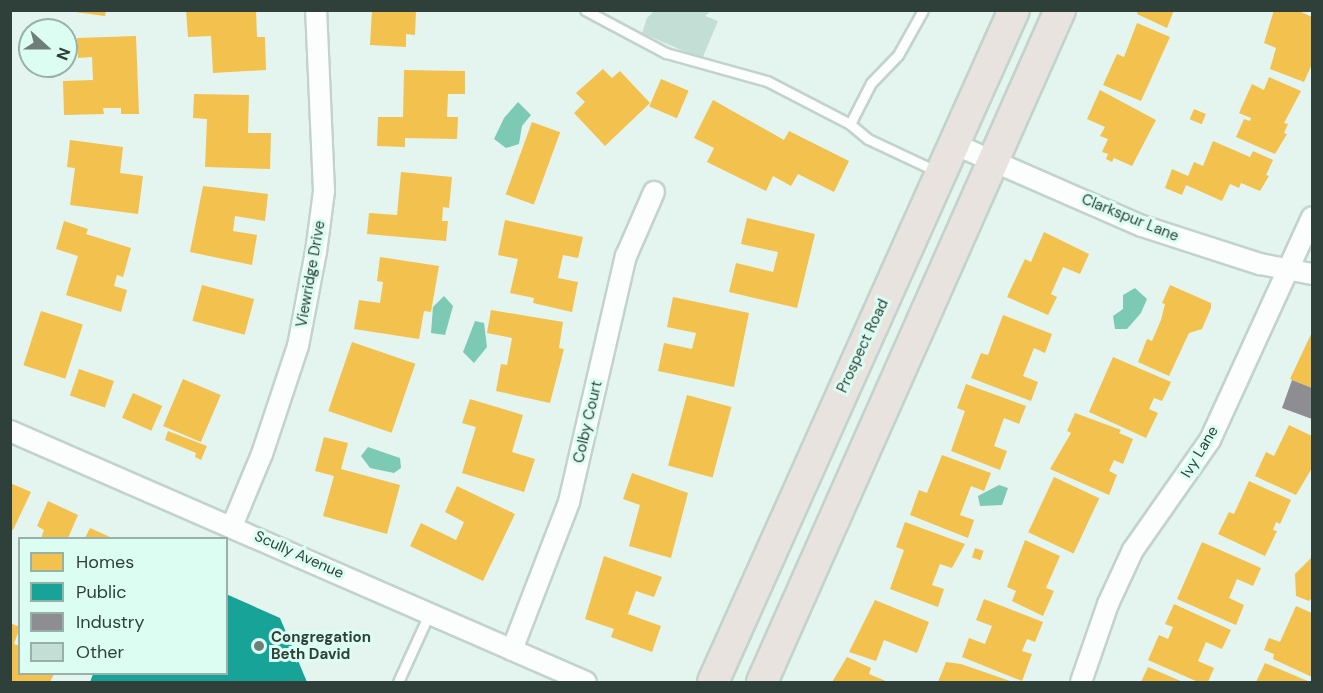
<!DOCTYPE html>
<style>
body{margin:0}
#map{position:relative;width:1323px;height:693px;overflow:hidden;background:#e4f5ef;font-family:"DM Sans",sans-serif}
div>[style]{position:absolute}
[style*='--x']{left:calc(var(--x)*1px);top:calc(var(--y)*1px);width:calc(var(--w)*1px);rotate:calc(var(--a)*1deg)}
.water>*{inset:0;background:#7ccab4}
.homes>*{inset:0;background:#f2c14e;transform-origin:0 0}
.public>*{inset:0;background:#17a398}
.industry>*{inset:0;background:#8d8d92}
.building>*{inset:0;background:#c2ded5}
.roads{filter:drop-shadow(2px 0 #c2d2cd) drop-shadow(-2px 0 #c2d2cd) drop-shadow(0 2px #c2d2cd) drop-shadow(0 -2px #c2d2cd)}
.service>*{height:9px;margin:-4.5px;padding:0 4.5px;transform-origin:4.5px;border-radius:4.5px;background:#fbfefd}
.minor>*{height:20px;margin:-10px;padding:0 10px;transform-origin:10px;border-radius:10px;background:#fbfefd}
.primary>*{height:30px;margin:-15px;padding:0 15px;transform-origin:15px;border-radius:15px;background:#e8e3de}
.dots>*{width:16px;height:16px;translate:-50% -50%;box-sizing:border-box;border:3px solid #dcfdf2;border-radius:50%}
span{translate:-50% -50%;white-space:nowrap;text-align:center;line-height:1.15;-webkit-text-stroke:6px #dcfdf2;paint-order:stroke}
.street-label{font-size:15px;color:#2f403a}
.poi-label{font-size:15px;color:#2f403a;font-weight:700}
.left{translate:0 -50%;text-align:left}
.frame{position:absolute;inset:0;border:12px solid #2f403a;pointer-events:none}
.legend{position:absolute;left:18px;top:537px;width:210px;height:138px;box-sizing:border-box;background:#dcfdf2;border:2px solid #97b1a8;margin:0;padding:8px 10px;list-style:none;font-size:18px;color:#2f403a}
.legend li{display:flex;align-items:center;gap:12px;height:30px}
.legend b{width:30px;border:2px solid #97b1a8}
.north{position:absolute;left:18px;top:18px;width:60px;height:60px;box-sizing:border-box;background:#dcfdf2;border:2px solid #97b1a8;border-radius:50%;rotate:111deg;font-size:16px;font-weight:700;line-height:24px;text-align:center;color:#2f403a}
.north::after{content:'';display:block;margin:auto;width:21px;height:27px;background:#6e7f79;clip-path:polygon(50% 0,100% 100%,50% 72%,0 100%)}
</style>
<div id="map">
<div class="water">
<div style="clip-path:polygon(518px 102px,531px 115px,522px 126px,519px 144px,506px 148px,494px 139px,504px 118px)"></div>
<div style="clip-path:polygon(1135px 288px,1147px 299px,1141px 313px,1127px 329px,1115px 329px,1113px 316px,1123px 309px,1123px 295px)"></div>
<div style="clip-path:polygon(444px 296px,453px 306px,445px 335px,431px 333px,433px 307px)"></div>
<div style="clip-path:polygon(475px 321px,484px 323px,487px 347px,474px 363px,463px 352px)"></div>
<div style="clip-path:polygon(368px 447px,400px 458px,401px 468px,394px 473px,370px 468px,361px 456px)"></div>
<div style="clip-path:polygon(999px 485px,1008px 488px,1002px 505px,980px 506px,978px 496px)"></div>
</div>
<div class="homes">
<div style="clip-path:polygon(60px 10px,106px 10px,105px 16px)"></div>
<div style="clip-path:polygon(186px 10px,256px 10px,257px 37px,265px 37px,266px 70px,213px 73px,211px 36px,188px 37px)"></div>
<div style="clip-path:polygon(372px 10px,416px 10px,415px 35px,406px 34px,406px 47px,370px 45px)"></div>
<div style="clip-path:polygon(1138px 10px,1174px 10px,1167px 28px,1137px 14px)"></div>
<div style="clip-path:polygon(1274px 10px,1297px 10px,1312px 17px,1312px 64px,1304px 82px,1270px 69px,1276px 48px,1264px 43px)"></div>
<div style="clip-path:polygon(1137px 23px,1170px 37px,1141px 101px,1103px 85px,1117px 54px,1124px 57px)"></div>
<div style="clip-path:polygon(136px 36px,139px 114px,121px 114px,121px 108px,103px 108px,104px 114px,64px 115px,63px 81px,93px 80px,92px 57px,78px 58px,77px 38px)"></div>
<div style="clip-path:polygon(603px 69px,612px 78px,620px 71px,650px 103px,605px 146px,574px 113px,585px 102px,576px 93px)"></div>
<div style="clip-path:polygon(404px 70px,465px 71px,465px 94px,448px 94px,447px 117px,458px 117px,457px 139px,405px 138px,405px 147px,377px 146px,378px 117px,403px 117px)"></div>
<div style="clip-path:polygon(1269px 77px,1301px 91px,1284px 123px,1288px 124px,1284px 133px,1287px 134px,1275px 154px,1236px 137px,1244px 119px,1250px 121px,1251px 118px,1239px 113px,1252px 84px,1264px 90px)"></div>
<div style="left:661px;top:79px;width:30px;height:30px;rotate:23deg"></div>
<div style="clip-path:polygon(1100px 90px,1156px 120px,1132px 166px,1114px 158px,1112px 162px,1106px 159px,1108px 154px,1102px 152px,1108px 139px,1100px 136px,1105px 127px,1087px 119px)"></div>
<div style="clip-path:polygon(194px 94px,249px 95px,248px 133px,271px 133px,270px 169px,205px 167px,207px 119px,193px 118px)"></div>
<div style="clip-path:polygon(713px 100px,784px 140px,789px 131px,849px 161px,834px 192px,798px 174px,791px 186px,773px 176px,766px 191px,707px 162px,714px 148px,694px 138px)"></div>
<div style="left:1194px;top:109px;width:13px;height:11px;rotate:23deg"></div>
<div style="left:532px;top:122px;width:30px;height:77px;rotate:20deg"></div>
<div style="clip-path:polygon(70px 140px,123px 147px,120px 173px,143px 176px,138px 214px,70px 205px,75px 168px,67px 167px)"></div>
<div style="clip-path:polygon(1213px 141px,1250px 157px,1253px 151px,1273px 160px,1266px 175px,1269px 176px,1260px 191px,1241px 183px,1239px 188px,1230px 184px,1222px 201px,1186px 185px,1182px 195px,1165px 188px,1172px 169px,1188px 176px,1194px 162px,1203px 166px)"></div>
<div style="clip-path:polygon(401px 172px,452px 177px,449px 208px,443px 207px,442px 221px,448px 221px,446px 241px,367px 234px,369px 213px,397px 215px)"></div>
<div style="clip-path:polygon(203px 186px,268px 194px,265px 221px,235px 216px,233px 231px,257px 235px,252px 265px,190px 252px)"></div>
<div style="clip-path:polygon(747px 218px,815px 234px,797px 308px,729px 292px,736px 263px,773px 272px,778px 252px,741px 244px)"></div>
<div style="clip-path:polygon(505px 220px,583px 237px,578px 258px,563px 255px,558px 278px,578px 282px,572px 312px,533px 303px,534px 298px,510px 293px,518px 259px,498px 255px)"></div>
<div style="clip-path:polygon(64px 221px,88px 229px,86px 234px,131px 248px,123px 277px,117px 275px,114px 286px,127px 290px,121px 312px,66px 295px,78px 256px,56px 249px)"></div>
<div style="clip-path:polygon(1044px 232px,1089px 254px,1080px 274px,1063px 267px,1051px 294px,1057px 297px,1048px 315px,1007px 297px,1025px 259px,1031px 262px)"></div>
<div style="clip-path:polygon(380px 257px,439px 266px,431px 312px,424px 311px,419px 339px,354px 329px,359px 300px,380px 303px,383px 282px,377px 281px)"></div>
<div style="left:202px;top:285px;width:54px;height:37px;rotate:15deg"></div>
<div style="clip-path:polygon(1170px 285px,1211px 303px,1211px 308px,1202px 329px,1189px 333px,1169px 376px,1138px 362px,1147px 339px,1152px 341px,1161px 320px,1165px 304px,1162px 303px)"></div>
<div style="clip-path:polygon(673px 297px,749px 313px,734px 387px,658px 371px,664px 343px,692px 349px,696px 333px,667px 327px)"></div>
<div style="clip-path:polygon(491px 310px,563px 322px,559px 348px,564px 349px,550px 403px,496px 391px,501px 364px,507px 365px,512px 338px,487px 333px)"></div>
<div style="left:41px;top:311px;width:44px;height:57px;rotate:18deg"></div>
<div style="clip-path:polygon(1003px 315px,1052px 334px,1045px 353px,1034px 348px,1023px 376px,1038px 382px,1031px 401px,971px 378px,981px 353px,988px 355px)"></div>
<div style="clip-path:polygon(1312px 332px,1312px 388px,1290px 379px)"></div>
<div style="left:352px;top:342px;width:67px;height:73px;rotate:19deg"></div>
<div style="clip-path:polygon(1113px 357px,1171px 382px,1162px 401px,1154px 398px,1149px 409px,1158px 413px,1146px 438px,1089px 412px)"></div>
<div style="left:79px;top:369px;width:37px;height:28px;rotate:19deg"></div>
<div style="left:183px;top:379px;width:41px;height:51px;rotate:23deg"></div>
<div style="clip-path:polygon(966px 384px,1026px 406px,1019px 424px,1004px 418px,994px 446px,1007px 451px,1000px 470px,951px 451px,965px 411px,957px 408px)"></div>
<div style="left:133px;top:393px;width:32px;height:27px;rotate:24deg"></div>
<div style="left:687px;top:395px;width:46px;height:73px;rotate:15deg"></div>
<div style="clip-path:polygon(470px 399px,523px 415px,512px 452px,535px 459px,524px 492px,462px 473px,476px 427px,462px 423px)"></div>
<div style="clip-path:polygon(1075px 413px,1121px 430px,1119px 433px,1133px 439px,1123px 464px,1114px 460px,1109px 471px,1117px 475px,1109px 495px,1050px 469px,1071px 433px,1067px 431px)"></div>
<div style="clip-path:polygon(1289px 425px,1312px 436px,1312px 468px,1296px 495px,1255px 476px,1266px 452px,1274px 456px)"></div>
<div style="clip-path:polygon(168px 431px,207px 446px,201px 460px,195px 457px,196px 453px,165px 440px)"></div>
<div style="clip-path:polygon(324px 437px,348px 443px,341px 469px,400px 485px,387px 534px,323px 516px,334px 476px,315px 471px)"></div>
<div style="clip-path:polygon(942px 455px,991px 473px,984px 491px,971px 486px,960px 515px,974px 520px,968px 538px,910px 515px,919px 490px,927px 493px)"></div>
<div style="clip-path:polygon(632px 473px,688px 493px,671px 558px,629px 546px,640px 505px,623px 499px)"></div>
<div style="left:1054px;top:477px;width:50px;height:61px;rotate:25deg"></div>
<div style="clip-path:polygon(1249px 481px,1291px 500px,1280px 524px,1276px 522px,1273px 530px,1277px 531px,1265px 556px,1218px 534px,1229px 512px,1234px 514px)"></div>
<div style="clip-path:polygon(10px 483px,31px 492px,13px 530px,10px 529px)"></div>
<div style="clip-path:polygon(457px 486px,515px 514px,483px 581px,410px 546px,421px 523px,456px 540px,464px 522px,445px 512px)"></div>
<div style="clip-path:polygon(48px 501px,78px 515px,68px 538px,41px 538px,44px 530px,37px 526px)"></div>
<div style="clip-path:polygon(905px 522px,965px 544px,952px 568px,940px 564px,932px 585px,944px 589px,938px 607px,890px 589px,904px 550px,896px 547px)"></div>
<div style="clip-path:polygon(90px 528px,110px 537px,109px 538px,85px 538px)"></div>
<div style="clip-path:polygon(1025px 540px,1060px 556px,1046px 588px,1054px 591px,1043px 616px,1012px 601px,1016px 591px,1007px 587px)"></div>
<div style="clip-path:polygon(1202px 542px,1261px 568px,1253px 586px,1237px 579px,1229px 598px,1244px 605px,1236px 625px,1177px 599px)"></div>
<div style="left:975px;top:548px;width:9px;height:10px;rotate:18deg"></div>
<div style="clip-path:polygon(604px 556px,662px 577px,654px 597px,636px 591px,628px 614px,661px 626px,652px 652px,611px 637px,614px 629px,585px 619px)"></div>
<div style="clip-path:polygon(1312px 557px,1312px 598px,1309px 601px,1296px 596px,1295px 574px)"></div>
<div style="clip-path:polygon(984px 599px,1043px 622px,1035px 642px,1027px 639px,1022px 651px,1032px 654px,1022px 681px,962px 657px,969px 638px,985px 644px,992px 626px,976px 620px)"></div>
<div style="clip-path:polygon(875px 600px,929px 622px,917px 653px,884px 640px,876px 661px,849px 652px)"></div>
<div style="clip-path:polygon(1174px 604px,1231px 630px,1222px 649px,1206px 642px,1198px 661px,1214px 668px,1208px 682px,1198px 682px,1148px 660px,1159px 635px,1168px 639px,1173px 627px,1165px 624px)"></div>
<div style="clip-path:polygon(1296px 606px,1312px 613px,1312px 677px,1273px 659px,1274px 654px,1264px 650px,1269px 638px,1280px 642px)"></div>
<div style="clip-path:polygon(10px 623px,20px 627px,14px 644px,20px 646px,20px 674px,54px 674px,50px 682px,10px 682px)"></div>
<div style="clip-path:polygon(847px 657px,871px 668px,869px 674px,888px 682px,832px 682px)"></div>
<div style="clip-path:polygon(946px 662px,961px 664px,1013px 682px,938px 682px)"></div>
<div style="clip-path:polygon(1265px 663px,1310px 682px,1256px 682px)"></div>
<div style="clip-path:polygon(1148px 667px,1183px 682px,1141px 682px)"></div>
</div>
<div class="public">
<div style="clip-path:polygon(226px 594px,280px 618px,307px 682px,90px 682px,93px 674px,226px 674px)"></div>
</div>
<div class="industry">
<div style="clip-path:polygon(1292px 380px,1312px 388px,1312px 419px,1282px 408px)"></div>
</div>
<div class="building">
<div style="clip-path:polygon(655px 10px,712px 10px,705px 16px,718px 21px,702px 59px,642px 33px,647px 18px)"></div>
</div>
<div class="roads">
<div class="service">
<div style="--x:585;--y:10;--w:92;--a:28"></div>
<div style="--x:666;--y:53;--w:105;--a:15.5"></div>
<div style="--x:767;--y:81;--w:93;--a:27.4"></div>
<div style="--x:850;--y:124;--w:23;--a:40"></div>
<div style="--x:868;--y:139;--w:77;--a:25.2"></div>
<div style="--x:850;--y:124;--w:46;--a:-62.9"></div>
<div style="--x:871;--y:83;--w:39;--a:-46"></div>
<div style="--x:898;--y:55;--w:51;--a:-60.9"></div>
<div style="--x:398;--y:682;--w:75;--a:-65.5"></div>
</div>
<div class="minor">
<div style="--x:954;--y:144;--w:205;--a:23.6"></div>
<div style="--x:1142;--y:226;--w:124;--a:17.9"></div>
<div style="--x:1260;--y:264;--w:53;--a:10.9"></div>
<div style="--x:10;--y:431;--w:628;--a:23.55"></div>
<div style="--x:232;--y:526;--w:78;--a:-67.4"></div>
<div style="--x:262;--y:454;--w:114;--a:-71.6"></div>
<div style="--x:298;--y:346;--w:96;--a:-79.2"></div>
<div style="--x:316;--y:252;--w:62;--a:-82.5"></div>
<div style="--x:324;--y:191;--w:181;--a:-92.5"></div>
<div style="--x:512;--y:650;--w:159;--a:-68.9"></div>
<div style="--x:569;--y:502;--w:253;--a:-77"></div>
<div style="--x:626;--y:256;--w:70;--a:-66.4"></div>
<div style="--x:1081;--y:682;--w:83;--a:-70.9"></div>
<div style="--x:1108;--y:604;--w:60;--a:-65.2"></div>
<div style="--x:1133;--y:550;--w:134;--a:-55"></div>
<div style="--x:1210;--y:440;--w:245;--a:-65.4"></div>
</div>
<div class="primary">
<div style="--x:713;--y:682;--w:736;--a:-65.87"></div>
<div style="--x:762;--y:682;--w:735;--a:-66.08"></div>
</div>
</div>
<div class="dots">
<div style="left:259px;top:646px;background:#6e7f79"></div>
</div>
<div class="street-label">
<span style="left:1130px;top:218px;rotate:22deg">Clarkspur Lane</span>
<span style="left:311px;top:274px;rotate:-80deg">Viewridge Drive</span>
<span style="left:863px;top:346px;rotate:-65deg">Prospect Road</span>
<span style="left:588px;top:422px;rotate:-77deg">Colby Court</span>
<span style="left:1200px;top:452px;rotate:-59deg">Ivy Lane</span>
<span style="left:299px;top:555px;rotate:24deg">Scully Avenue</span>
</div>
<div class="poi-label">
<span class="left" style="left:271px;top:646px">Congregation<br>Beth David</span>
</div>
<div class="frame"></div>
<ul class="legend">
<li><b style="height:16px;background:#f2c14e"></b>Homes</li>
<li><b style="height:16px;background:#17a398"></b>Public</li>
<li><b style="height:16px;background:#8d8d92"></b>Industry</li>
<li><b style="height:16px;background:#c2ded5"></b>Other</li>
</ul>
<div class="north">N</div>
</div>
